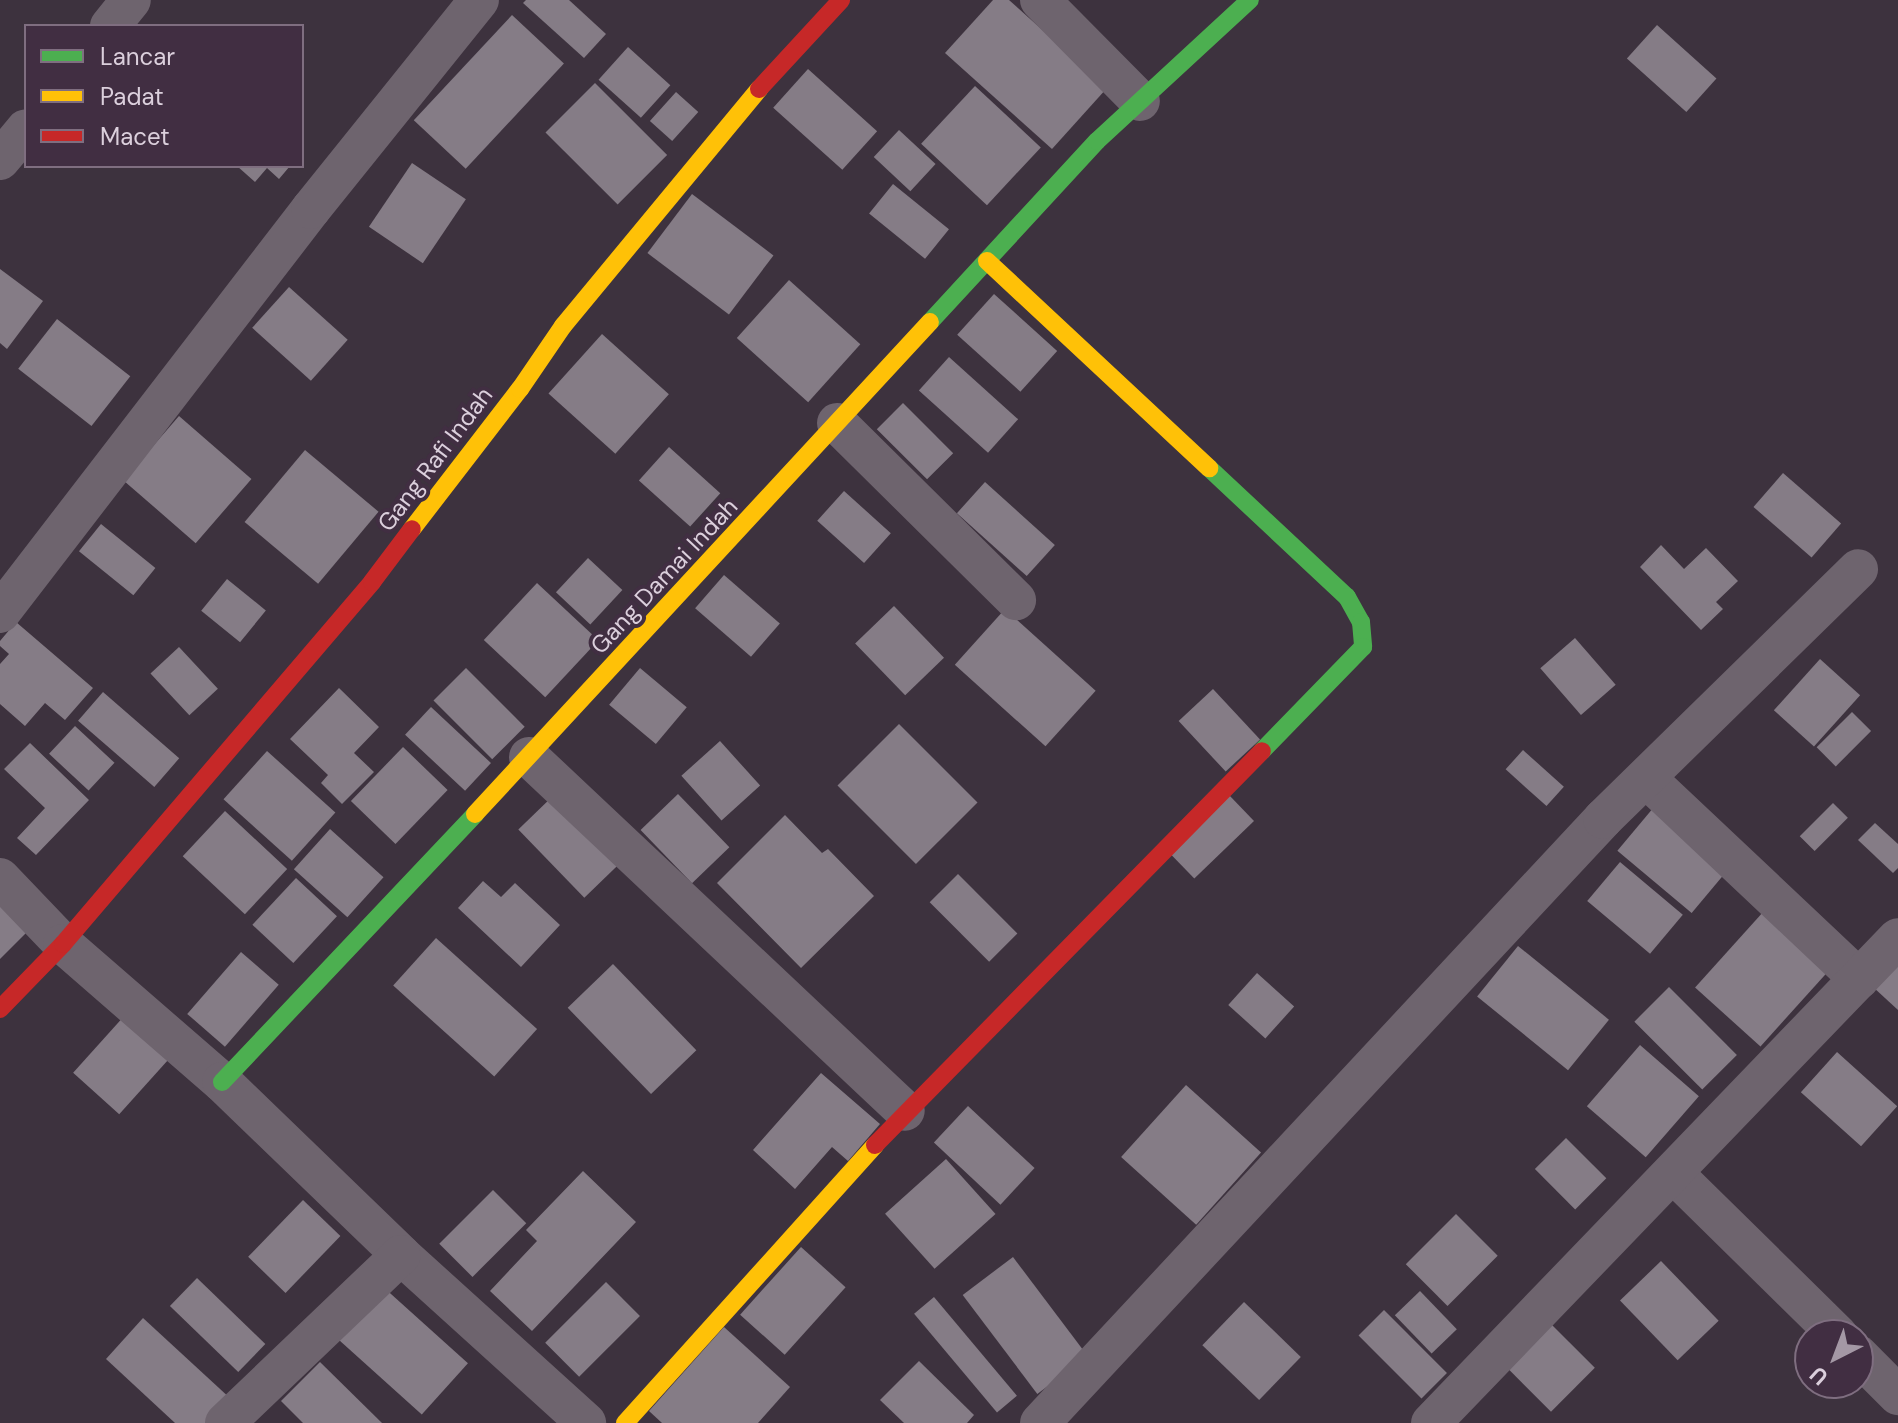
<!DOCTYPE html>
<style>
body{margin:0}
#map{position:relative;width:1898px;height:1423px;overflow:hidden;background:#3d323e;font-family:"DM Sans",sans-serif}
div>[style]{position:absolute}
[style*='--x']{left:calc(var(--x)*1px);top:calc(var(--y)*1px);width:calc(var(--w)*1px);rotate:calc(var(--a)*1deg)}
.building>*{inset:0;background:#857c86;transform-origin:0 0}
.street>*{height:40px;margin:-20px;padding:0 20px;transform-origin:20px;border-radius:20px;background:#6e646e}
.fast>*{height:18px;margin:-9px;padding:0 9px;transform-origin:9px;border-radius:9px;background:#4caf50}
.slow>*{height:18px;margin:-9px;padding:0 9px;transform-origin:9px;border-radius:9px;background:#ffc107}
.jam>*{height:18px;margin:-9px;padding:0 9px;transform-origin:9px;border-radius:9px;background:#c62828}
span{translate:-50% -50%;white-space:nowrap;text-align:center;line-height:1.15;-webkit-text-stroke:8px #412e42;paint-order:stroke}
.street-label{font-size:24px;color:#dbcfdc}
.legend{position:absolute;left:24px;top:24px;width:280px;height:144px;box-sizing:border-box;background:#412e42;border:2px solid #7f6e80;margin:0;padding:10px 14px;list-style:none;font-size:24px;color:#dbcfdc}
.legend li{display:flex;align-items:center;gap:16px;height:40px}
.legend b{width:40px;border:2px solid #7f6e80}
.north{position:absolute;left:1794px;top:1319px;width:80px;height:80px;box-sizing:border-box;background:#412e42;border:2px solid #7f6e80;border-radius:50%;rotate:222deg;font-size:22px;font-weight:700;line-height:32px;text-align:center;color:#dbcfdc}
.north::after{content:'';display:block;margin:auto;width:28px;height:36px;background:#a498a5;clip-path:polygon(50% 0,100% 100%,50% 72%,0 100%)}
</style>
<div id="map">
<div class="building">
<div style="clip-path:polygon(526px 0,569px 0,606px 34px,584px 58px,523px 3px)"></div>
<div style="clip-path:polygon(993px 0,1009px 0,1107px 88px,1052px 149px,945px 53px)"></div>
<div style="left:512px;top:15px;width:71px;height:144px;rotate:43deg"></div>
<div style="left:1657px;top:25px;width:80px;height:45px;rotate:42deg"></div>
<div style="left:628px;top:47px;width:57px;height:44px;rotate:42deg"></div>
<div style="left:808px;top:69px;width:93px;height:52px;rotate:42deg"></div>
<div style="left:595px;top:83px;width:102px;height:70px;rotate:45deg"></div>
<div style="left:975px;top:86px;width:90px;height:79px;rotate:43deg"></div>
<div style="left:676px;top:92px;width:30px;height:39px;rotate:42deg"></div>
<div style="left:899px;top:130px;width:50px;height:37px;rotate:43deg"></div>
<div style="left:412px;top:163px;width:65px;height:77px;rotate:34deg"></div>
<div style="clip-path:polygon(237px 166px,290px 166px,279px 179px,267px 168px,255px 182px)"></div>
<div style="left:893px;top:184px;width:72px;height:38px;rotate:39deg"></div>
<div style="left:692px;top:194px;width:102px;height:74px;rotate:37deg"></div>
<div style="clip-path:polygon(0 269px,43px 301px,7px 349px,0 343px)"></div>
<div style="left:789px;top:280px;width:96px;height:78px;rotate:42deg"></div>
<div style="left:289px;top:287px;width:79px;height:55px;rotate:42deg"></div>
<div style="left:994px;top:294px;width:85px;height:55px;rotate:42deg"></div>
<div style="left:57px;top:319px;width:93px;height:63px;rotate:38deg"></div>
<div style="left:602px;top:334px;width:90px;height:80px;rotate:42deg"></div>
<div style="left:949px;top:357px;width:93px;height:45px;rotate:42deg"></div>
<div style="left:903px;top:403px;width:71px;height:37px;rotate:45deg"></div>
<div style="left:179px;top:416px;width:96px;height:85px;rotate:41deg"></div>
<div style="left:669px;top:447px;width:69px;height:45px;rotate:42deg"></div>
<div style="left:305px;top:450px;width:96px;height:94px;rotate:40deg"></div>
<div style="left:1783px;top:473px;width:77px;height:45px;rotate:41deg"></div>
<div style="left:985px;top:482px;width:94px;height:42px;rotate:42deg"></div>
<div style="left:844px;top:491px;width:63px;height:40px;rotate:42deg"></div>
<div style="left:101px;top:524px;width:70px;height:35px;rotate:39deg"></div>
<div style="clip-path:polygon(1661px 545px,1684px 569px,1706px 548px,1738px 581px,1716px 602px,1723px 609px,1701px 630px,1640px 567px)"></div>
<div style="left:588px;top:558px;width:47px;height:47px;rotate:43deg"></div>
<div style="left:724px;top:575px;width:74px;height:44px;rotate:41deg"></div>
<div style="left:227px;top:579px;width:50px;height:41px;rotate:39deg"></div>
<div style="left:537px;top:583px;width:84px;height:78px;rotate:43deg"></div>
<div style="left:894px;top:606px;width:72px;height:54px;rotate:46deg"></div>
<div style="left:1005px;top:609px;width:122px;height:75px;rotate:42deg"></div>
<div style="clip-path:polygon(16px 622px,93px 688px,65px 720px,45px 703px,25px 726px,0 704px,0 664px,9px 654px,0 646px,0 641px)"></div>
<div style="left:1575px;top:638px;width:62px;height:46px;rotate:49deg"></div>
<div style="left:179px;top:647px;width:57px;height:39px;rotate:47deg"></div>
<div style="left:1820px;top:659px;width:54px;height:69px;rotate:42deg"></div>
<div style="left:466px;top:668px;width:83px;height:46px;rotate:45deg"></div>
<div style="left:640px;top:668px;width:61px;height:48px;rotate:40deg"></div>
<div style="clip-path:polygon(339px 688px,379px 727px,354px 753px,374px 772px,342px 804px,321px 783px,328px 775px,290px 739px)"></div>
<div style="left:1213px;top:689px;width:69px;height:47px;rotate:47deg"></div>
<div style="left:103px;top:692px;width:101px;height:38px;rotate:41deg"></div>
<div style="left:431px;top:707px;width:82px;height:38px;rotate:43deg"></div>
<div style="left:1852px;top:712px;width:27px;height:50px;rotate:45deg"></div>
<div style="left:899px;top:724px;width:111px;height:87px;rotate:45deg"></div>
<div style="left:75px;top:726px;width:54px;height:38px;rotate:43deg"></div>
<div style="left:720px;top:741px;width:60px;height:52px;rotate:48deg"></div>
<div style="clip-path:polygon(30px 743px,89px 800px,36px 855px,17px 838px,45px 808px,4px 769px)"></div>
<div style="left:403px;top:747px;width:62px;height:75px;rotate:44deg"></div>
<div style="left:1523px;top:750px;width:55px;height:26px;rotate:42deg"></div>
<div style="left:267px;top:751px;width:92px;height:65px;rotate:42deg"></div>
<div style="left:555px;top:794px;width:95px;height:51px;rotate:46deg"></div>
<div style="left:678px;top:794px;width:74px;height:52px;rotate:46deg"></div>
<div style="left:1229px;top:795px;width:36px;height:83px;rotate:46deg"></div>
<div style="left:1833px;top:803px;width:21px;height:47px;rotate:45deg"></div>
<div style="left:1654px;top:807px;width:97px;height:57px;rotate:40deg"></div>
<div style="left:225px;top:811px;width:85px;height:62px;rotate:43deg"></div>
<div style="clip-path:polygon(785px 815px,822px 853px,828px 849px,874px 896px,801px 968px,717px 883px)"></div>
<div style="clip-path:polygon(1875px 823px,1898px 844px,1898px 868px,1893px 873px,1858px 840px)"></div>
<div style="left:330px;top:829px;width:72px;height:54px;rotate:42deg"></div>
<div style="left:1620px;top:862px;width:82px;height:51px;rotate:40deg"></div>
<div style="left:958px;top:874px;width:84px;height:40px;rotate:45deg"></div>
<div style="left:296px;top:878px;width:56px;height:64px;rotate:43deg"></div>
<div style="clip-path:polygon(483px 881px,501px 897px,515px 883px,560px 925px,521px 967px,458px 908px)"></div>
<div style="clip-path:polygon(0 905px,27px 932px,0 959px)"></div>
<div style="left:1764px;top:911px;width:88px;height:103px;rotate:42deg"></div>
<div style="left:436px;top:938px;width:136px;height:64px;rotate:42deg"></div>
<div style="left:1518px;top:946px;width:117px;height:65px;rotate:39deg"></div>
<div style="left:241px;top:952px;width:50px;height:82px;rotate:41deg"></div>
<div style="clip-path:polygon(1898px 960px,1898px 1010px,1873px 987px)"></div>
<div style="left:613px;top:964px;width:120px;height:63px;rotate:46deg"></div>
<div style="left:1257px;top:973px;width:50px;height:43px;rotate:42deg"></div>
<div style="left:1669px;top:987px;width:96px;height:49px;rotate:45deg"></div>
<div style="left:126px;top:1014px;width:62px;height:79px;rotate:42deg"></div>
<div style="left:1640px;top:1045px;width:78px;height:81px;rotate:41deg"></div>
<div style="left:1837px;top:1052px;width:81px;height:54px;rotate:42deg"></div>
<div style="clip-path:polygon(821px 1073px,880px 1124px,848px 1161px,832px 1147px,795px 1189px,753px 1150px)"></div>
<div style="left:1186px;top:1085px;width:101px;height:97px;rotate:42deg"></div>
<div style="left:968px;top:1106px;width:91px;height:50px;rotate:43deg"></div>
<div style="left:1566px;top:1138px;width:57px;height:44px;rotate:45deg"></div>
<div style="left:946px;top:1159px;width:74px;height:82px;rotate:48deg"></div>
<div style="clip-path:polygon(583px 1171px,636px 1222px,532px 1331px,490px 1291px,537px 1241px,526px 1230px)"></div>
<div style="left:493px;top:1190px;width:47px;height:76px;rotate:45deg"></div>
<div style="left:303px;top:1200px;width:52px;height:79px;rotate:44deg"></div>
<div style="left:1456px;top:1214px;width:59px;height:71px;rotate:45deg"></div>
<div style="left:801px;top:1247px;width:60px;height:91px;rotate:42deg"></div>
<div style="left:1013px;top:1257px;width:124px;height:63px;rotate:53deg"></div>
<div style="left:1661px;top:1261px;width:83px;height:57px;rotate:46deg"></div>
<div style="left:197px;top:1278px;width:95px;height:39px;rotate:44deg"></div>
<div style="left:606px;top:1282px;width:48px;height:86px;rotate:45deg"></div>
<div style="left:381px;top:1285px;width:117px;height:69px;rotate:42deg"></div>
<div style="left:1420px;top:1291px;width:53px;height:35px;rotate:46deg"></div>
<div style="left:934px;top:1297px;width:129px;height:26px;rotate:50deg"></div>
<div style="left:1244px;top:1302px;width:79px;height:60px;rotate:44deg"></div>
<div style="left:1384px;top:1310px;width:89px;height:36px;rotate:45deg"></div>
<div style="clip-path:polygon(143px 1318px,232px 1400px,210px 1423px,175px 1423px,106px 1359px)"></div>
<div style="left:1551px;top:1324px;width:62px;height:62px;rotate:45deg"></div>
<div style="clip-path:polygon(724px 1327px,790px 1387px,758px 1423px,662px 1423px,649px 1411px)"></div>
<div style="clip-path:polygon(919px 1361px,974px 1415px,967px 1423px,904px 1423px,880px 1400px)"></div>
<div style="clip-path:polygon(320px 1362px,382px 1423px,303px 1423px,281px 1401px)"></div>
</div>
<div class="street">
<div style="--x:1040;--y:0;--w:142;--a:45.3"></div>
<div style="--x:110;--y:26;--w:33;--a:-51"></div>
<div style="--x:0;--y:160;--w:40;--a:-50"></div>
<div style="--x:837;--y:423;--w:252;--a:44.7"></div>
<div style="--x:0;--y:613;--w:510;--a:-52.41"></div>
<div style="--x:311;--y:209;--w:268;--a:-51.2"></div>
<div style="--x:529;--y:757;--w:516;--a:43.27"></div>
<div style="--x:1646;--y:778;--w:293;--a:43.3"></div>
<div style="--x:0;--y:878;--w:91;--a:46.3"></div>
<div style="--x:63;--y:944;--w:211;--a:41"></div>
<div style="--x:222;--y:1082;--w:249;--a:44"></div>
<div style="--x:401;--y:1255;--w:250;--a:42.2"></div>
<div style="--x:1673;--y:1173;--w:231;--a:44.5"></div>
<div style="--x:1858;--y:1355;--w:57;--a:45"></div>
<div style="--x:225;--y:1423;--w:243;--a:-43.7"></div>
<div style="--x:1040;--y:1423;--w:826;--a:-47.01"></div>
<div style="--x:1603;--y:819;--w:357;--a:-44.4"></div>
<div style="--x:1431;--y:1423;--w:673;--a:-46.08"></div>
</div>
<div class="fast">
<div style="--x:930;--y:322;--w:246;--a:-47.3"></div>
<div style="--x:1097;--y:141;--w:208;--a:-42.7"></div>
<div style="--x:1209;--y:468;--w:189;--a:43.1"></div>
<div style="--x:1347;--y:597;--w:29;--a:61"></div>
<div style="--x:1361;--y:622;--w:25;--a:85"></div>
<div style="--x:1363;--y:647;--w:145;--a:134.2"></div>
<div style="--x:222;--y:1082;--w:369;--a:-46.6"></div>
</div>
<div class="slow">
<div style="--x:987;--y:261;--w:304;--a:43"></div>
<div style="--x:412;--y:529;--w:177;--a:-52.4"></div>
<div style="--x:520;--y:389;--w:76;--a:-55.7"></div>
<div style="--x:563;--y:326;--w:308;--a:-50.4"></div>
<div style="--x:475;--y:814;--w:670;--a:-47.24"></div>
<div style="--x:625;--y:1423;--w:374;--a:-48"></div>
</div>
<div class="jam">
<div style="--x:759;--y:89;--w:121;--a:-47.3"></div>
<div style="--x:0;--y:1009;--w:91;--a:-45.9"></div>
<div style="--x:63;--y:944;--w:476;--a:-49.5"></div>
<div style="--x:372;--y:582;--w:66;--a:-53"></div>
<div style="--x:875;--y:1145;--w:552;--a:-45.51"></div>
</div>
<div class="street-label">
<span style="left:435px;top:459px;rotate:-53deg">Gang Rafi Indah</span>
<span style="left:664px;top:576px;rotate:-47deg">Gang Damai Indah</span>
</div>
<ul class="legend">
<li><b style="height:10px;background:#4caf50"></b>Lancar</li>
<li><b style="height:10px;background:#ffc107"></b>Padat</li>
<li><b style="height:10px;background:#c62828"></b>Macet</li>
</ul>
<div class="north">U</div>
</div>
